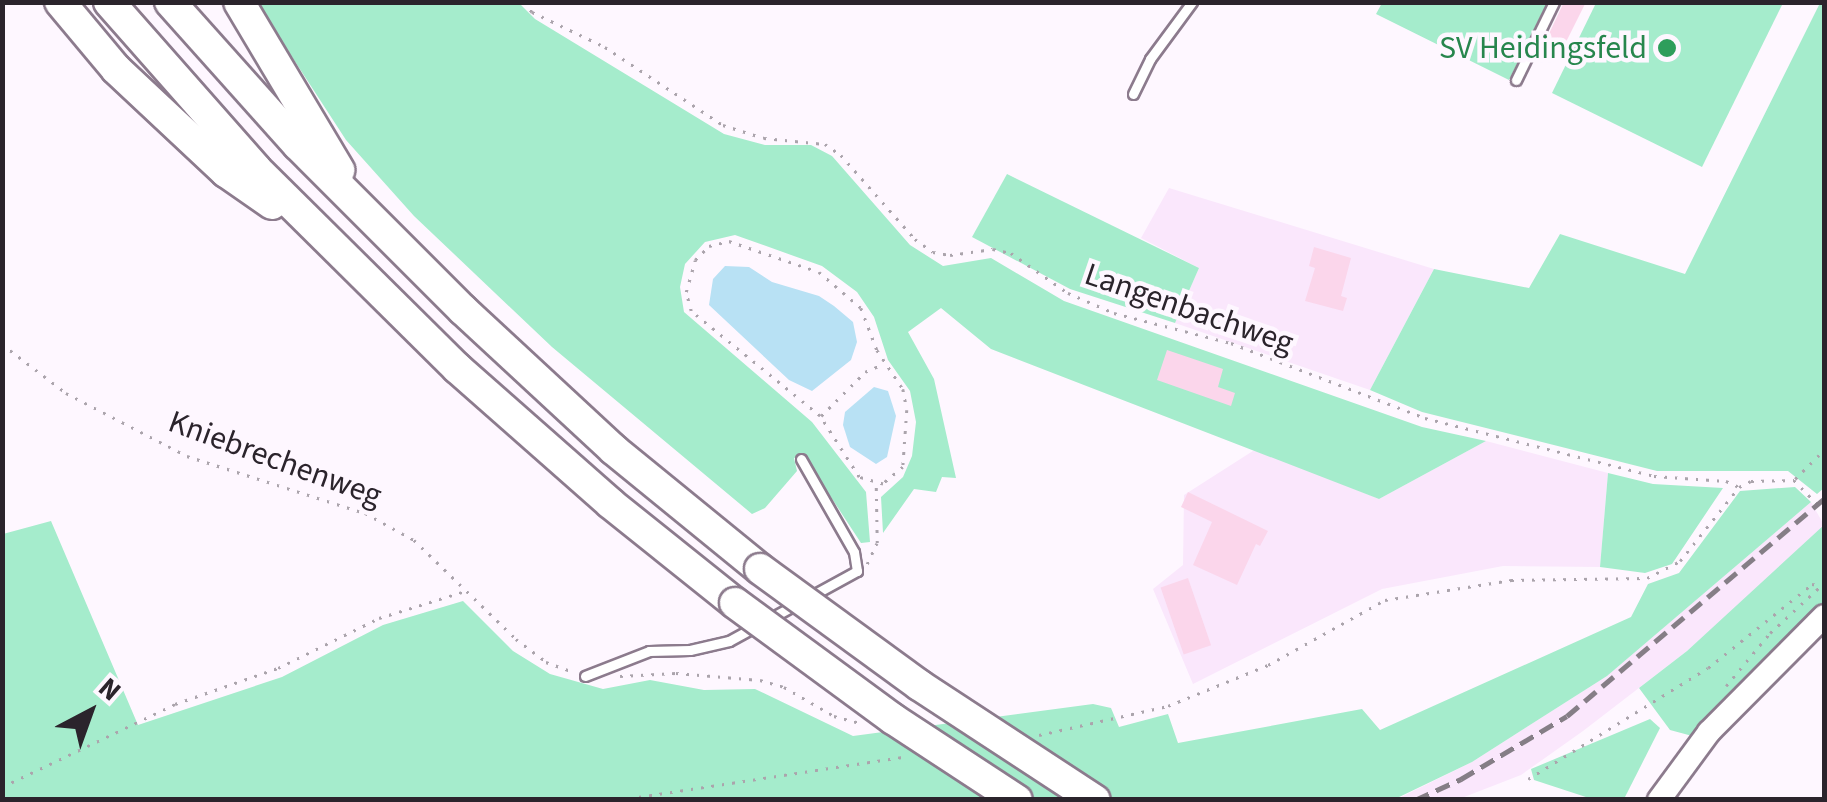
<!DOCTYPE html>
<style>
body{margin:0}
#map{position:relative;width:1827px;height:802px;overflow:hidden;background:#fef7ff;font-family:"Source Sans 3",sans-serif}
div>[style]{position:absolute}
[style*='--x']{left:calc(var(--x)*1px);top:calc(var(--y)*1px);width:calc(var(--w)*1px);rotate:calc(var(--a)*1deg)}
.built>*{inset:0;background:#fae7fc}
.green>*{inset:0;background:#a5eccc}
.water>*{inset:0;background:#b8e1f4}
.building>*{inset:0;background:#fbd6eb;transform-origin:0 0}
.path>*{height:2.5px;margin-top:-1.25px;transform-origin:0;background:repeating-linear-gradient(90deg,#aba4ac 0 2.5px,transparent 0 10.5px)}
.roads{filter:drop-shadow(2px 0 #8c7b8d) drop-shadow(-2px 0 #8c7b8d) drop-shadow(0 2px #8c7b8d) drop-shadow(0 -2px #8c7b8d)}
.service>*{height:9px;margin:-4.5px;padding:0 4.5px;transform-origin:4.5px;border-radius:4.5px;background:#fff}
.secondary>*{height:22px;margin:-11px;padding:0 11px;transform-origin:11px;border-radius:11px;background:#fff}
.motorway>*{height:30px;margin:-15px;padding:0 15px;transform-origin:15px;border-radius:15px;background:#fff}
.rail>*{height:5px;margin-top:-2.5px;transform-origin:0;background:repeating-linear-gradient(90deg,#857e86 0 15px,transparent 0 23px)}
.bridges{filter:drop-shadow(2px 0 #8c7b8d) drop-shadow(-2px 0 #8c7b8d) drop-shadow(0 2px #8c7b8d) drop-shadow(0 -2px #8c7b8d)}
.motorway-bridge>*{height:30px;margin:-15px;padding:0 15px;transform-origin:15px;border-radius:15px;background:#fff}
.dots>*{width:28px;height:28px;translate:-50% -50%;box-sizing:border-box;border:5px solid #fef7ff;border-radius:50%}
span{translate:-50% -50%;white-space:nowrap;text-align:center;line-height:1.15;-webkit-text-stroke:9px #fef7ff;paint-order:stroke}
.leisure-label{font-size:32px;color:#27864d}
.right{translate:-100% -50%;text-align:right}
.street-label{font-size:32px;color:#2b242c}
.frame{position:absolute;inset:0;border:5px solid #2b242c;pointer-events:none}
.north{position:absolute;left:40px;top:662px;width:100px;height:100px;-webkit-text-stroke:8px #fef7ff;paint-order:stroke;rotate:41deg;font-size:28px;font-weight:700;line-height:40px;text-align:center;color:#2b242c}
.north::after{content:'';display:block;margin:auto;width:35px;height:45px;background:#2b242c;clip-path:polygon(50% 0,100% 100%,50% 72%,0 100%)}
</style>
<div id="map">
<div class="built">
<div style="clip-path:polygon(1169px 188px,1434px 269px,1370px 390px,1175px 323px,1199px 268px,1141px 238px)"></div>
<div style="clip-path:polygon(1486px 441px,1608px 473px,1600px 567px,1503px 566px,1382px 589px,1193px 684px,1153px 589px,1183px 565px,1184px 495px,1256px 449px,1379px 499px)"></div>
<div style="clip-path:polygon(1811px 502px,1824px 525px,1810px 541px,1687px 651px,1583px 731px,1521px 775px,1459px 799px,1395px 800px,1472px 762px,1607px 676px)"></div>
</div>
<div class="green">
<div style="clip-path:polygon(257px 3px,519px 3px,535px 19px,724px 134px,765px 145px,811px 145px,832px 156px,910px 245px,943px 266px,991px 258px,1064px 301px,1422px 427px,1486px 441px,1379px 499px,991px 349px,941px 308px,908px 332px,934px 379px,956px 478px,942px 477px,936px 492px,914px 489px,883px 533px,881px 497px,903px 477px,912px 456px,916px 422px,910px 391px,888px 360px,874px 317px,857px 292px,822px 266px,735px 235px,705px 242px,685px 264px,680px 287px,684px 312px,812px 422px,866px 492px,870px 542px,861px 543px,804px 456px,794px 458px,797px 471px,765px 508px,752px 514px,552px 347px,414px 216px,346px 140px)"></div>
<div style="clip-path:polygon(1382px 3px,1382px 2px,1547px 3px,1509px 80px,1376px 14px)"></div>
<div style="clip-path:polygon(1596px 3px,1783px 3px,1702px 167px,1552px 93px)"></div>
<div style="clip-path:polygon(1820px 3px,1824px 3px,1824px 488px,1817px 494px,1788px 471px,1657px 471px,1422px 412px,1370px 390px,1434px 269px,1529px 288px,1560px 234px,1685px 274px)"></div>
<div style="clip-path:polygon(1007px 174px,1199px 268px,1175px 323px,1070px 289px,972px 237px)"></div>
<div style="clip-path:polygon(1608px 473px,1653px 484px,1723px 488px,1672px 564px,1645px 573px,1600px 567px)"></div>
<div style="clip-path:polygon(1795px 487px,1811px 502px,1607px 676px,1472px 762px,1395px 799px,3px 800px,3px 534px,51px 521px,138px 725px,282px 677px,383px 625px,463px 601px,513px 651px,550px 674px,603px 689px,650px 680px,704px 690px,755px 689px,853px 736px,1093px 704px,1111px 708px,1119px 727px,1168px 714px,1178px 743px,1362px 709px,1380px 730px,1631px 617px,1648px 584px,1679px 573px,1740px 491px)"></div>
<div style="clip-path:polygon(1824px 525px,1824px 603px,1696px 737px,1670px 730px,1639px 688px,1687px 651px)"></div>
<div style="clip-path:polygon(1650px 719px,1660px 728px,1624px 799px,1592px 799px,1534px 780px,1531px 769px)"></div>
</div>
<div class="water">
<div style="clip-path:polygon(725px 266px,749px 267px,772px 282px,819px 296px,834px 306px,853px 322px,857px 342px,851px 360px,812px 391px,789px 380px,709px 305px,713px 279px)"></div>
<div style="clip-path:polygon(874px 387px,888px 391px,896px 416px,887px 457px,876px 464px,850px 447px,843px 425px,845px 412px)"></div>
</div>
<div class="building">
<div style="clip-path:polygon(1564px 2px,1586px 2px,1563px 48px,1546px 40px)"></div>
<div style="clip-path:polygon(1314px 247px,1351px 258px,1341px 296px,1347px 298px,1343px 311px,1305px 301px,1315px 268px,1309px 266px)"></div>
<div style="clip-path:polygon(1167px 350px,1223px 369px,1218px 387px,1235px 393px,1231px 406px,1157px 380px)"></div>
<div style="clip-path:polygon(1188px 492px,1268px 531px,1260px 546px,1256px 544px,1237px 585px,1193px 565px,1212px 522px,1181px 507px)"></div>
<div style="left:1188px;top:578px;width:71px;height:29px;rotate:71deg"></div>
</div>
<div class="path">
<div style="--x:524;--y:2;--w:13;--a:51"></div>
<div style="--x:532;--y:12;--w:81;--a:25.6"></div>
<div style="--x:605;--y:47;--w:141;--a:33.5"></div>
<div style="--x:723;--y:125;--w:43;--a:17.6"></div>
<div style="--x:764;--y:138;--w:61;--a:5.6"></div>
<div style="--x:825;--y:144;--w:19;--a:35"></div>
<div style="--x:841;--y:155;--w:112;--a:48.6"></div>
<div style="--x:915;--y:239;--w:22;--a:36"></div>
<div style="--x:933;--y:252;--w:17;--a:10"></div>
<div style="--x:950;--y:255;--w:43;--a:-7.9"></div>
<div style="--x:993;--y:249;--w:18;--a:13"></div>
<div style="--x:1011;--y:253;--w:70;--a:35.1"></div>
<div style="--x:1068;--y:293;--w:50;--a:23.5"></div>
<div style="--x:1114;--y:313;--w:121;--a:14.4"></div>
<div style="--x:1231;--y:343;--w:208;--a:21.1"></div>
<div style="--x:1425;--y:418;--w:236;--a:14.2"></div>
<div style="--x:1654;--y:476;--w:72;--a:4"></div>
<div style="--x:1726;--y:481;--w:14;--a:25"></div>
<div style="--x:729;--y:241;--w:95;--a:19"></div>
<div style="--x:819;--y:272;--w:55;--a:40.6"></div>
<div style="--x:861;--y:308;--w:45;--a:69.1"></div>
<div style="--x:877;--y:350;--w:47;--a:56.3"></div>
<div style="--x:903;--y:389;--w:21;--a:79"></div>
<div style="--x:907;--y:410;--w:57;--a:94"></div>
<div style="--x:903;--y:467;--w:26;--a:140"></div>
<div style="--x:883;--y:484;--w:25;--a:-164"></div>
<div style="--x:859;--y:477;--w:72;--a:-122.6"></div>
<div style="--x:820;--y:416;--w:166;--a:-140.9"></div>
<div style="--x:691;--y:311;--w:20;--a:-105"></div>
<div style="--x:686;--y:292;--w:33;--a:-74"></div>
<div style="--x:695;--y:260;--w:20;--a:-45"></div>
<div style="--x:709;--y:246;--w:21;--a:-14"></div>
<div style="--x:2;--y:344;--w:81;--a:37.4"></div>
<div style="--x:66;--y:393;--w:136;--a:27.5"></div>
<div style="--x:187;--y:456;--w:187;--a:17.8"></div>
<div style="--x:365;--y:513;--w:56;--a:28.9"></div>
<div style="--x:414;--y:540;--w:142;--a:44.1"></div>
<div style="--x:516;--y:639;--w:38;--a:37"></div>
<div style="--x:546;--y:662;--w:29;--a:20"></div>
<div style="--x:821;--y:416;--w:62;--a:-45"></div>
<div style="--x:865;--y:372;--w:20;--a:-24"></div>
<div style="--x:1795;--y:479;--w:41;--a:-45"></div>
<div style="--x:867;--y:564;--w:23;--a:-65"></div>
<div style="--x:877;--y:543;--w:58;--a:-91"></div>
<div style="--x:620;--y:676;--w:56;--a:-3.1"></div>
<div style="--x:676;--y:673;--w:84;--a:4.8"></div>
<div style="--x:760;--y:680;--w:25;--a:16"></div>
<div style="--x:784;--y:687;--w:58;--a:30.1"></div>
<div style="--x:834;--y:716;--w:24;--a:15"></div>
<div style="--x:1726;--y:686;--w:69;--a:-50.3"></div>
<div style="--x:1770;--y:633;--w:74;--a:-42.8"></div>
<div style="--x:1039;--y:735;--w:132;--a:-12.7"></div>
<div style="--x:1168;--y:706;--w:108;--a:-22.3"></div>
<div style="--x:1268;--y:665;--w:134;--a:-29.1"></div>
<div style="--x:1385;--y:600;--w:128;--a:-9"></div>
<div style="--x:1511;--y:580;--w:136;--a:-0.8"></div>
<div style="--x:1647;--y:578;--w:37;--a:-27"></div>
<div style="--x:1680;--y:561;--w:95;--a:-51.4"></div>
<div style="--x:1739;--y:487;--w:13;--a:-27"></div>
<div style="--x:1751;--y:481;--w:43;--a:-1.3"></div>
<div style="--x:1794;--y:480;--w:43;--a:45.9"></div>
<div style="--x:1528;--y:779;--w:211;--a:-31.7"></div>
<div style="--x:1708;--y:668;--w:134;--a:-38.9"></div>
<div style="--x:1812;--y:584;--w:12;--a:9"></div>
<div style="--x:2;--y:787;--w:192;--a:-25.6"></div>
<div style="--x:175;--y:704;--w:109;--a:-19.3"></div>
<div style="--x:278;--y:668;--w:113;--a:-26.3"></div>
<div style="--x:379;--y:618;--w:90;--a:-17.4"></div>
<div style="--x:618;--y:800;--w:293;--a:-8.6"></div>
</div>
<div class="roads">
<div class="service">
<div style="--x:1516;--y:80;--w:87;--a:-64"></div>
<div style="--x:1133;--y:94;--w:39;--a:-64"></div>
<div style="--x:1150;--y:59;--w:71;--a:-53.6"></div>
<div style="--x:585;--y:676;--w:69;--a:-21.3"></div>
<div style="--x:649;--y:651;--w:41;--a:-1.4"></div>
<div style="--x:690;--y:650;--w:40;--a:-13"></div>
<div style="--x:729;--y:641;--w:146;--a:-28.7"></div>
<div style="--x:857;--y:571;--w:19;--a:-99"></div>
<div style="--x:854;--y:552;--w:107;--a:-119.7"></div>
</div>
<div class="secondary">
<div style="--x:1659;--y:800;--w:84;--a:-53.7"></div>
<div style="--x:1709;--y:732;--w:163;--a:-45.2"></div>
</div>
<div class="motorway">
<div style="--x:60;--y:2;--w:87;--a:50.1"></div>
<div style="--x:116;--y:69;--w:151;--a:43.1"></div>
<div style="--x:226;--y:172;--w:56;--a:34.8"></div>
<div style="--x:109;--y:2;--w:222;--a:48.6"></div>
<div style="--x:256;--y:169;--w:283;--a:44.7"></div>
<div style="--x:457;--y:368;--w:204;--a:41.4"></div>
<div style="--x:610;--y:503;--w:160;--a:38.7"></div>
<div style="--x:170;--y:2;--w:192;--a:48.2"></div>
<div style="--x:298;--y:145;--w:233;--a:45"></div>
<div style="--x:463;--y:310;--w:205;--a:42.8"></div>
<div style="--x:613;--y:449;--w:190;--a:39.2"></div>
<div style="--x:239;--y:2;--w:196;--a:59.2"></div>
</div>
</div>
<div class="rail">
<div style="--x:1415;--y:800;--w:51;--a:-24.5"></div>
<div style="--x:1461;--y:779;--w:123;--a:-30.7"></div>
<div style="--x:1567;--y:716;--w:336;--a:-40.2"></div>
</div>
<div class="bridges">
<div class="motorway-bridge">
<div style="--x:760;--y:569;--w:197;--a:36.1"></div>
<div style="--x:919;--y:685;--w:210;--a:33.2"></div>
<div style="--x:735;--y:603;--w:196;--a:36.3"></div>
<div style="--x:893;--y:719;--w:148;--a:33.2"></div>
</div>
</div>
<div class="dots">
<div style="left:1667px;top:48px;background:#2e9e5b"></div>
</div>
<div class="leisure-label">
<span class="right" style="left:1647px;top:48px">SV Heidingsfeld</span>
</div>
<div class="street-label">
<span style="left:1189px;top:309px;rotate:19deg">Langenbachweg</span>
<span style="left:275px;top:459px;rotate:20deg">Kniebrechenweg</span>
</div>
<div class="frame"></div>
<div class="north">N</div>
</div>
